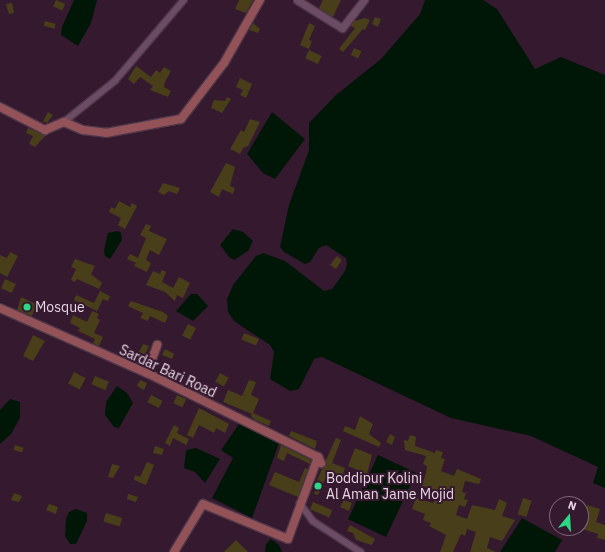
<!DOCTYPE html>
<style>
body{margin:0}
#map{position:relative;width:605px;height:552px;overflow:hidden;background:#35192f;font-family:"IBM Plex Sans",sans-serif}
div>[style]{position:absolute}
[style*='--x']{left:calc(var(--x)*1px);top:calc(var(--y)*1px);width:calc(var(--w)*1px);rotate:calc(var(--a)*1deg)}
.water>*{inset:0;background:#001707;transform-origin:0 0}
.stream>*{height:2px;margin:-1px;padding:0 1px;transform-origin:1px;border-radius:1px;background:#001707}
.building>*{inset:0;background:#483e19;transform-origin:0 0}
.roads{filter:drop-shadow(1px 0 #4c3648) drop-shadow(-1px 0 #4c3648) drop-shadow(0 1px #4c3648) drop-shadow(0 -1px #4c3648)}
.minor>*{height:5.5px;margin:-2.75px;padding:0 2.75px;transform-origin:2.75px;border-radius:2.75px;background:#6c4c64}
.tertiary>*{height:7px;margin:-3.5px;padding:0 3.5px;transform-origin:3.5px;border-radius:3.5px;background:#6c4c64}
.secondary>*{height:8px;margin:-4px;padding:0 4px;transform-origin:4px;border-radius:4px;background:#925258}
.dots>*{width:11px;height:11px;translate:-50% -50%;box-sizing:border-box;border:2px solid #35192f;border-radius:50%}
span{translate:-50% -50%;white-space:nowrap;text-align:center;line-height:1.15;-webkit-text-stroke:4px #35192f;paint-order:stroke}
.poi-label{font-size:14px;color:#e9d6e4}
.left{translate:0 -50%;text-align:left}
.street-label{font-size:14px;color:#e9d6e4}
.north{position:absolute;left:549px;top:496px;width:40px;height:40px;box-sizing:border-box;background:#35192f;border:1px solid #7d6577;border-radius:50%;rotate:18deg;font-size:11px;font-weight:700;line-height:16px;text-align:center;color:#e9d6e4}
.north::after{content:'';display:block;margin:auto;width:14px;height:18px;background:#2dd884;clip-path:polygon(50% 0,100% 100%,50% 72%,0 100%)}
</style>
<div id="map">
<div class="water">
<div style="clip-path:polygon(74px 0,97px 0,91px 23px,78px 46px,61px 35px,62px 27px)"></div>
<div style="clip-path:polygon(425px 0,483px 0,497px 9px,535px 69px,561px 57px,605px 75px,605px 488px,593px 483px,598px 467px,531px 436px,451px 418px,322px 357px,314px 359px,299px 389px,290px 391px,270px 379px,274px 352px,270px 345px,234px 321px,228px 312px,227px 299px,233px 285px,256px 256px,263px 253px,285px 261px,324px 291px,332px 289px,345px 271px,347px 264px,346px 258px,326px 245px,319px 248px,310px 262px,305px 264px,284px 252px,280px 247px,289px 205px,309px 150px,309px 123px,336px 95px,381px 59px,420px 14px)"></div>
<div style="clip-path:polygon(272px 112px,305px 139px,275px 179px,263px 173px,247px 154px)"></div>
<div style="clip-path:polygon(233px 229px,243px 232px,253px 241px,248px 251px,234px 260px,229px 257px,220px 245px)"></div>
<div style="clip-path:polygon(118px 231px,121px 233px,122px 240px,110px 259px,105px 256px,104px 251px,106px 241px,108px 233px)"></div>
<div style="clip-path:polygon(191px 294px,197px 294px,208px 306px,193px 321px,176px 311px)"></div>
<div style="clip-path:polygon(117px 386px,127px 393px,133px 403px,119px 428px,114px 427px,105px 415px,106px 402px)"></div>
<div style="clip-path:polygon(10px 399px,20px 402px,20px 418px,11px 434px,0 444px,0 410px)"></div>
<div style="clip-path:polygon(239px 424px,279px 443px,252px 518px,212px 498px,233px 458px,221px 450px)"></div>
<div style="clip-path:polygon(196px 448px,220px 459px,205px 483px,195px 472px,184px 468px,186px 450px)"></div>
<div style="left:378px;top:455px;width:42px;height:71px;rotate:25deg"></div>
<div style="clip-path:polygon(76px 509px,87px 513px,87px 521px,76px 544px,70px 544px,65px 536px,66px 519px,69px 512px)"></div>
<div style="clip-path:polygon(522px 518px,562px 540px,555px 552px,500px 552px)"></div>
<div style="clip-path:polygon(271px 539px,279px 545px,282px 552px,265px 552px,266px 544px)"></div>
</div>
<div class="stream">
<div style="--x:0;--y:303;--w:19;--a:28"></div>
</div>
<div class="building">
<div style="left:56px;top:0;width:10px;height:7px;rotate:24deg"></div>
<div style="clip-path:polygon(239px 0,253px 0,246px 13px,235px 9px)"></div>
<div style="clip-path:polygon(323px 0,341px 0,333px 17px,319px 8px)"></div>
<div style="clip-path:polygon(12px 3px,14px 13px,9px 14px,6px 4px)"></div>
<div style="clip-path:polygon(375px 17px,381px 19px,378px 27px,372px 24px)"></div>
<div style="clip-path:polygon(365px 18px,370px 20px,365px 30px,363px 29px,343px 52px,339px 49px,355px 28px,350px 26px,354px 21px)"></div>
<div style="left:45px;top:21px;width:11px;height:5px;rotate:15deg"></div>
<div style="clip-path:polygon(253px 23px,260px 29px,258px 33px,249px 30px)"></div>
<div style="clip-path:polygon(309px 23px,315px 26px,309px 40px,312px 41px,309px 49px,300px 45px)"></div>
<div style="left:354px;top:48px;width:8px;height:8px;rotate:23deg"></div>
<div style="left:309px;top:50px;width:14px;height:9px;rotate:25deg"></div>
<div style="clip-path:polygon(136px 66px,151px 77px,156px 70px,160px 73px,164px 67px,171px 71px,165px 82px,164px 87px,171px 91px,168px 97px,150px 90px,153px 86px,140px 77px,134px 84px,128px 79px)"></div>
<div style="clip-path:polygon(240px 78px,252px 84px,246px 98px,240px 95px,243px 90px,236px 87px)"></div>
<div style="clip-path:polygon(227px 97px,231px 99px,222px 113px,211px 108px,214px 100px,225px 101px)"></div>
<div style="clip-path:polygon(48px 112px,53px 115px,47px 123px,43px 121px)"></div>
<div style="clip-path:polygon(250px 119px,260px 122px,248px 146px,243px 148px,240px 154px,230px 149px,241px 130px,244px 132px)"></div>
<div style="clip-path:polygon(28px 128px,46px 135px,35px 147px,29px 144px,33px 136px,26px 133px)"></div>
<div style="clip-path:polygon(226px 163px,235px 167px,230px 186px,235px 188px,233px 194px,222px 189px,219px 197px,210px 192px)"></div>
<div style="clip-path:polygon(163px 183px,180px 188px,177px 194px,169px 191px,164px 195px,158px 192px)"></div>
<div style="clip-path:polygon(119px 201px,130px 207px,132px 203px,137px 206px,125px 229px,118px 225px,121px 218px,109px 212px,111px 207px,115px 209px)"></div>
<div style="clip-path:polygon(146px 224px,151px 226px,149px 231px,167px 239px,159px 255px,150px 250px,146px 260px,151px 263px,147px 272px,134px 266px,136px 263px,127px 259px,130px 254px,138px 258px,146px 238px,140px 235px)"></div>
<div style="clip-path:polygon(10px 252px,18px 256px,7px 277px,0 273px,0 255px,7px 258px)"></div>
<div style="clip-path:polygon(337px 256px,342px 260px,336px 269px,330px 265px)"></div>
<div style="clip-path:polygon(75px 259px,95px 266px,91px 274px,102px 283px,99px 289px,77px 279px,75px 282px,71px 280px,76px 269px,71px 267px)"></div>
<div style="clip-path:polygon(162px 270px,166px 272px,162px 282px,173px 288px,179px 277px,190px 283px,183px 298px,177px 295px,175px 301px,165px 292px,146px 285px,153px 271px,160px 274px)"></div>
<div style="left:5px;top:279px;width:12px;height:10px;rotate:24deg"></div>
<div style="clip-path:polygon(100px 291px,110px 296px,108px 301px,103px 299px,97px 311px,74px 300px,76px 295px,94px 303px)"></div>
<div style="clip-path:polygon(21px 297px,36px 304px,32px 316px,17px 310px)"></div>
<div style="clip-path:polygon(131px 301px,163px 312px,168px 316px,165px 323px,150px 316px,148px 321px,140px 318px,143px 313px,128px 306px)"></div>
<div style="clip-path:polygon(92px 311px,99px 314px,97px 318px,100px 320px,94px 333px,103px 337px,99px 346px,93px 343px,95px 339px,78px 331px,80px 328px,70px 323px,73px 315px,87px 322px)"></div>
<div style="left:188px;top:324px;width:9px;height:13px;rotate:27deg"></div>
<div style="left:244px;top:333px;width:16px;height:7px;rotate:22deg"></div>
<div style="clip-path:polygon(33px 335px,45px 341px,33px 361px,23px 356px)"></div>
<div style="clip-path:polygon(143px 344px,149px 346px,145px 355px,139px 352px)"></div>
<div style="clip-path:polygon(165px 349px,174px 354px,172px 359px,162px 355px)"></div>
<div style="left:74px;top:372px;width:13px;height:13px;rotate:27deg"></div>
<div style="left:220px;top:373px;width:10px;height:10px;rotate:29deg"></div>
<div style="left:95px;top:376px;width:15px;height:9px;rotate:23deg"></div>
<div style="clip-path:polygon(140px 380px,147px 383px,144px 390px,137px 386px)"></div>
<div style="clip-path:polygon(249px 380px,256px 382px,251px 395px,259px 399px,253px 413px,271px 421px,269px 426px,255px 420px,251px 416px,252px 414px,223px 402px,228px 390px,242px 396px)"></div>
<div style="left:151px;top:395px;width:13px;height:8px;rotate:27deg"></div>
<div style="left:177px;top:395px;width:10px;height:9px;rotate:24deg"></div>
<div style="clip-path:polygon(199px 408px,229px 424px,225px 433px,216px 428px,214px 433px,199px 425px,193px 438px,187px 435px)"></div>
<div style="clip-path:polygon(360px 416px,373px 424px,369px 434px,381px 443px,379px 447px,343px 431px,345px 426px,355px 430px)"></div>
<div style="clip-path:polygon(174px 425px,179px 428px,177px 433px,189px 439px,186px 445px,173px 438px,170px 446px,165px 443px)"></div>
<div style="clip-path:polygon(291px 431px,317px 441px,315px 449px,289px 436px)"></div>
<div style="clip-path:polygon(390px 434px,395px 437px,392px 445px,386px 442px)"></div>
<div style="clip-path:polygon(410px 435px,416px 437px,415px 446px,435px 453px,436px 450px,443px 452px,441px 458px,445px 459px,441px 471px,454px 476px,457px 469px,481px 479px,479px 484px,465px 481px,462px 492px,466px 493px,464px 499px,468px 500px,465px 507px,459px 505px,456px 515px,467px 519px,472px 505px,495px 510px,499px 499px,507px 503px,502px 516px,515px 520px,502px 541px,490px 537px,487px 548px,496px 552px,470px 552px,476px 532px,467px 529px,465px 536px,461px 534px,453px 552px,440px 552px,446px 535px,429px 526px,431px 523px,423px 520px,425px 514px,412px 509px,416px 498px,433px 503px,437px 491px,422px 486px,426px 473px,427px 466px,423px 464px,426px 456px,405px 450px,404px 440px,408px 441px)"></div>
<div style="clip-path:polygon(336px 438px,341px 440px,332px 463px,345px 468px,340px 483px,325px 479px,318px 495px,314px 494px,316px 488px,314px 487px)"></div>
<div style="left:15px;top:445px;width:9px;height:5px;rotate:18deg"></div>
<div style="clip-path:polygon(281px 445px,311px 460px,310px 464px,287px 453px,284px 461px,277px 458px)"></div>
<div style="clip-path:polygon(155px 446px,164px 449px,162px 455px,153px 453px)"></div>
<div style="clip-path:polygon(355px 448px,372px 455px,367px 474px,348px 466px)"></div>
<div style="clip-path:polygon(147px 462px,154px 465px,146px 485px,134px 480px,135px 475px,140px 477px)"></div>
<div style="clip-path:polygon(112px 464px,120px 466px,113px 478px,108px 477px)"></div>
<div style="clip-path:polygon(305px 468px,308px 469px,298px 497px,269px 485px,275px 472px,299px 482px)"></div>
<div style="clip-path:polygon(14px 493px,22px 496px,19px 502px,11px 500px)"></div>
<div style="clip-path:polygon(128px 494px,138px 497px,136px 502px,127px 499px)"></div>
<div style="left:523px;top:498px;width:9px;height:17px;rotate:18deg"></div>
<div style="clip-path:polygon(344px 500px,352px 503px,349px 511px,340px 507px)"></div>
<div style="left:313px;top:502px;width:21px;height:8px;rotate:23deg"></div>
<div style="clip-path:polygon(49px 504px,58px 507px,56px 514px,46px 510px)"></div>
<div style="clip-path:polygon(587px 505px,600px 509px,596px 522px,605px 525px,605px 540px,597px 538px,598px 534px,579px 528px)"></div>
<div style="left:106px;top:513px;width:17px;height:9px;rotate:17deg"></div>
<div style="clip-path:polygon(350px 525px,375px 539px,372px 545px,356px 540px,353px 533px,347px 531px)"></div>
<div style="clip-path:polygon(236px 540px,248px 552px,224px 552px)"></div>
</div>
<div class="roads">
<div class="minor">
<div style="--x:64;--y:122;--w:65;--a:-38.8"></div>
<div style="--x:115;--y:81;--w:106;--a:-49.6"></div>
<div style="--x:300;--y:503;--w:22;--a:54"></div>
<div style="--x:313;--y:521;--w:57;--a:32.9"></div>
</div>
<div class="tertiary">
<div style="--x:297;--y:0;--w:53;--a:31.9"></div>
<div style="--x:342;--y:28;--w:36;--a:-52"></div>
</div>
<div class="secondary">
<div style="--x:0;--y:107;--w:51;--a:27.1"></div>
<div style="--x:45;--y:130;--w:21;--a:-23"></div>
<div style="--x:64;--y:122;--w:21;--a:23"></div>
<div style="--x:83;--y:130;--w:23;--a:7"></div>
<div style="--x:106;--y:133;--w:76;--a:-10.6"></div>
<div style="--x:181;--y:119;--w:71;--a:-52.5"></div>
<div style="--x:224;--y:63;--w:73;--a:-60.3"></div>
<div style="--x:0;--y:308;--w:161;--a:23.9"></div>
<div style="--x:147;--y:373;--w:191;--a:26.2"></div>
<div style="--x:318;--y:457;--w:7;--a:63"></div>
<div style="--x:147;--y:373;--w:30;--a:-70"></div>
<div style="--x:174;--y:552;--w:56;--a:-58.9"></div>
<div style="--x:203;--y:504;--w:92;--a:22.4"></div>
<div style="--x:288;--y:539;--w:87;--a:-69.9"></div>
</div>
</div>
<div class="dots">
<div style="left:27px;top:307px;background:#2dd884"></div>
<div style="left:318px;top:486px;background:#2dd884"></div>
</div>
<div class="poi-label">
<span class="left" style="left:35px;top:307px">Mosque</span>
<span class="left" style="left:326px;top:486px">Boddipur Kolini<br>Al Aman Jame Mojid</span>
</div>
<div class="street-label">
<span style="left:168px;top:371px;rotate:25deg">Sardar Bari Road</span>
</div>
<div class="north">N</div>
</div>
